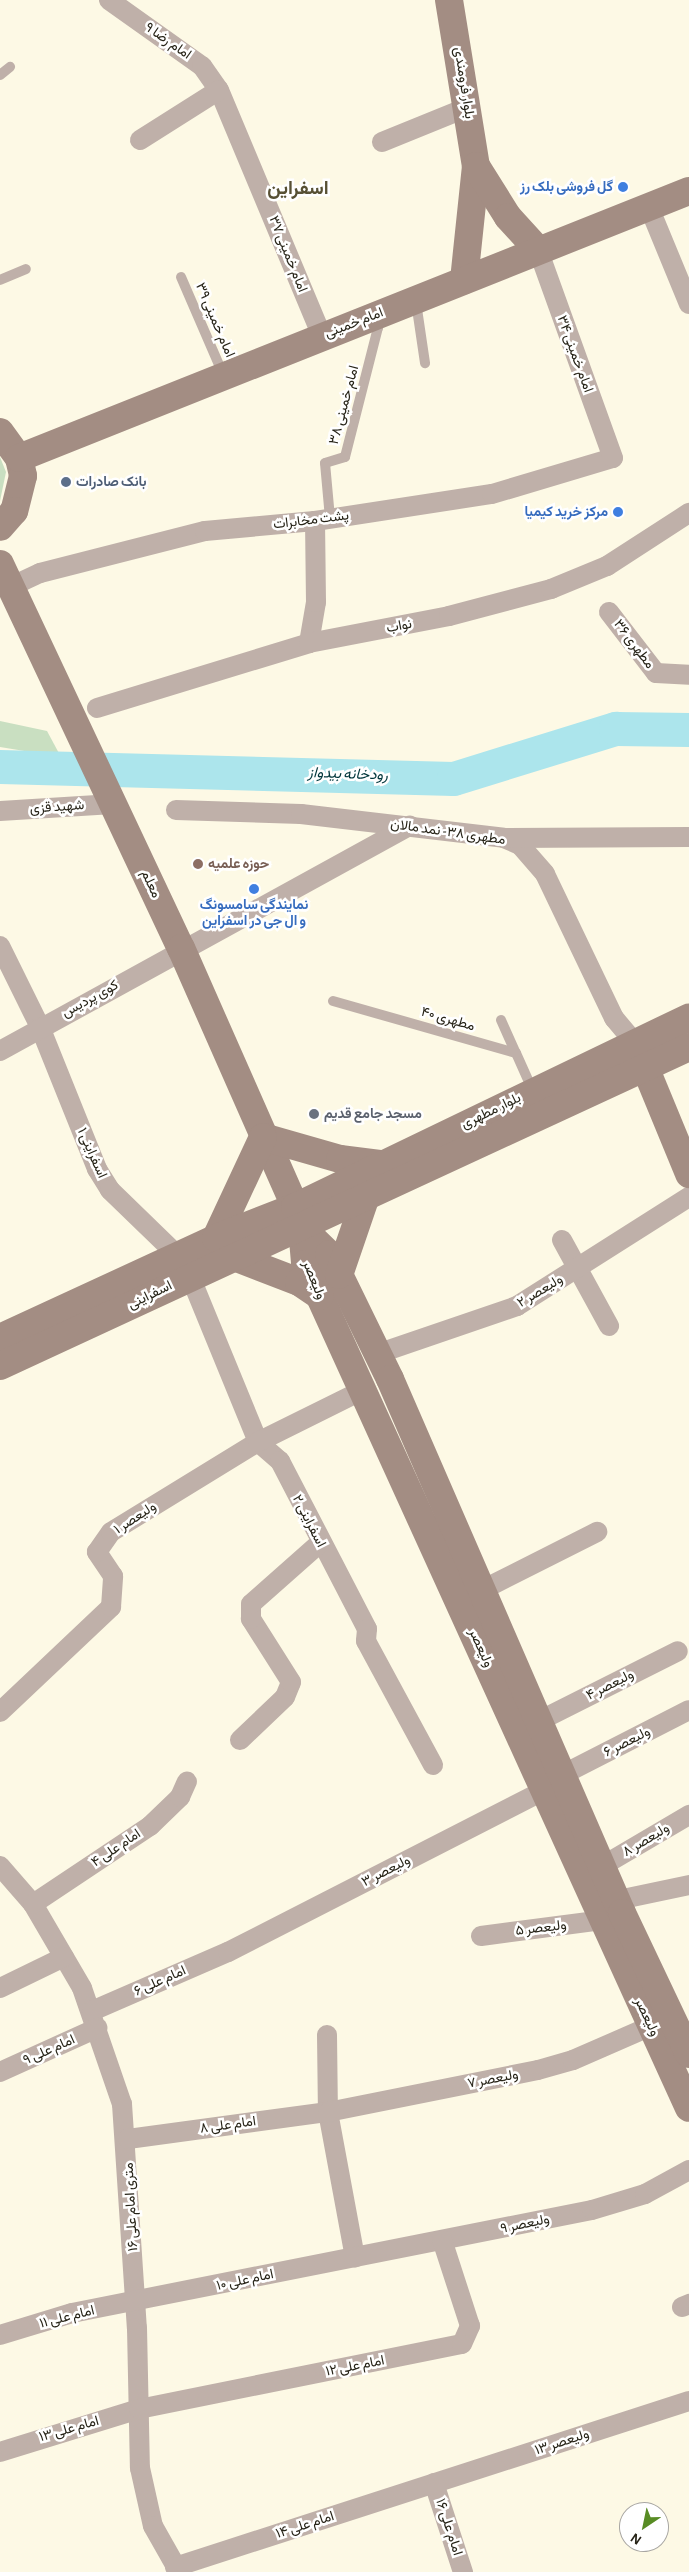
<!DOCTYPE html>
<meta charset="utf-8">
<style>
body{margin:0}
#map{position:relative;width:689px;height:2572px;overflow:hidden;background:#fdf9e5;font-family:"Alegreya Sans",Vazirmatn,sans-serif}
div>[style]{position:absolute}
[style*='--x']{left:calc(var(--x)*1px);top:calc(var(--y)*1px);width:calc(var(--w)*1px);rotate:calc(var(--a)*1deg)}
.green>*{inset:0;background:#c9dfc1}
.river>*{height:34px;margin:-17px;padding:0 17px;transform-origin:17px;border-radius:17px;background:#ace5ec}
.lane>*{height:10px;margin:-5px;padding:0 5px;transform-origin:5px;border-radius:5px;background:#bfb0a9}
.street>*{height:20px;margin:-10px;padding:0 10px;transform-origin:10px;border-radius:10px;background:#bfb0a9}
.secondary>*{height:28px;margin:-14px;padding:0 14px;transform-origin:14px;border-radius:14px;background:#a38d83}
.dots>*{width:14px;height:14px;translate:-50% -50%;box-sizing:border-box;border:2px solid #fff;border-radius:50%}
span{translate:-50% -50%;white-space:nowrap;text-align:center;line-height:1.15;-webkit-text-stroke:5px #fff;paint-order:stroke}
.street-label{font-size:14px;color:#272418}
.shop-label{font-size:14px;color:#366cbe;font-weight:700}
.right{translate:-100% -50%;text-align:right}
.service-label{font-size:14px;color:#4e5e75;font-weight:700}
.left{translate:0 -50%;text-align:left}
.education-label{font-size:14px;color:#785e54;font-weight:700}
.worship-label{font-size:14px;color:#5b616d;font-weight:700}
.water-label{font-size:15px;color:#00363b;font-style:italic}
.district-label{font-size:19px;color:#575034;font-weight:700}
.north{position:absolute;left:619px;top:2502px;width:50px;height:50px;box-sizing:border-box;background:#fff;border:1px solid #a9a7a3;border-radius:50%;rotate:214deg;font-size:14px;font-weight:700;line-height:20px;text-align:center;color:#272418}
.north::after{content:'';display:block;margin:auto;width:18px;height:22px;background:#588c24;clip-path:polygon(50% 0,100% 100%,50% 72%,0 100%)}
</style>
<div id="map">
<div class="green">
<div style="clip-path:polygon(0 457px,6px 472px,0 501px)"></div>
<div style="clip-path:polygon(0 721px,47px 731px,61px 757px,0 747px)"></div>
</div>
<div class="river">
<div style="--x:0;--y:767;--w:454;--a:1.5"></div>
<div style="--x:454;--y:779;--w:170;--a:-17.2"></div>
<div style="--x:616;--y:729;--w:73;--a:0.8"></div>
</div>
<div class="lane">
<div style="--x:0;--y:75;--w:13;--a:-39"></div>
<div style="--x:181;--y:277;--w:106;--a:66.6"></div>
<div style="--x:0;--y:280;--w:28;--a:-23"></div>
<div style="--x:416;--y:302;--w:62;--a:81.6"></div>
<div style="--x:330;--y:518;--w:55;--a:-95.2"></div>
<div style="--x:325;--y:463;--w:21;--a:-17"></div>
<div style="--x:345;--y:457;--w:133;--a:-75.7"></div>
<div style="--x:378;--y:328;--w:13;--a:-108"></div>
<div style="--x:333;--y:1001;--w:190;--a:15.9"></div>
<div style="--x:516;--y:1053;--w:42;--a:65.9"></div>
<div style="--x:501;--y:1020;--w:36;--a:66"></div>
</div>
<div class="street">
<div style="--x:109;--y:0;--w:114;--a:35.4"></div>
<div style="--x:202;--y:66;--w:29;--a:55"></div>
<div style="--x:219;--y:90;--w:267;--a:67.3"></div>
<div style="--x:140;--y:140;--w:93;--a:-32.3"></div>
<div style="--x:382;--y:142;--w:93;--a:-22.1"></div>
<div style="--x:649;--y:207;--w:105;--a:67.6"></div>
<div style="--x:10;--y:587;--w:33;--a:-25"></div>
<div style="--x:40;--y:573;--w:170;--a:-14.3"></div>
<div style="--x:205;--y:531;--w:110;--a:-5.2"></div>
<div style="--x:315;--y:521;--w:179;--a:-8.7"></div>
<div style="--x:492;--y:494;--w:126;--a:-16.6"></div>
<div style="--x:613;--y:458;--w:221;--a:-109.8"></div>
<div style="--x:609;--y:612;--w:77;--a:52.4"></div>
<div style="--x:656;--y:673;--w:33;--a:3"></div>
<div style="--x:309;--y:643;--w:42;--a:-80.3"></div>
<div style="--x:316;--y:602;--w:81;--a:-90.7"></div>
<div style="--x:97;--y:708;--w:222;--a:-17"></div>
<div style="--x:309;--y:643;--w:143;--a:-10.9"></div>
<div style="--x:449;--y:616;--w:106;--a:-14.8"></div>
<div style="--x:551;--y:589;--w:61;--a:-22.3"></div>
<div style="--x:607;--y:566;--w:98;--a:-32.9"></div>
<div style="--x:176;--y:810;--w:125;--a:1.8"></div>
<div style="--x:301;--y:814;--w:204;--a:6.7"></div>
<div style="--x:504;--y:838;--w:17;--a:24"></div>
<div style="--x:520;--y:845;--w:38;--a:49"></div>
<div style="--x:545;--y:874;--w:160;--a:64.4"></div>
<div style="--x:614;--y:1018;--w:31;--a:50"></div>
<div style="--x:0;--y:811;--w:113;--a:-3.5"></div>
<div style="--x:506;--y:838;--w:183;--a:-0.3"></div>
<div style="--x:0;--y:946;--w:90;--a:63.7"></div>
<div style="--x:40;--y:1027;--w:153;--a:68.1"></div>
<div style="--x:97;--y:1169;--w:25;--a:58"></div>
<div style="--x:110;--y:1190;--w:95;--a:44.1"></div>
<div style="--x:0;--y:1051;--w:468;--a:-28.8"></div>
<div style="--x:562;--y:1240;--w:98;--a:61.3"></div>
<div style="--x:190;--y:1276;--w:179;--a:67.7"></div>
<div style="--x:258;--y:1442;--w:29;--a:41"></div>
<div style="--x:280;--y:1461;--w:189;--a:62.6"></div>
<div style="--x:367;--y:1629;--w:12;--a:95"></div>
<div style="--x:366;--y:1641;--w:141;--a:61.6"></div>
<div style="--x:377;--y:1354;--w:148;--a:-18.9"></div>
<div style="--x:517;--y:1306;--w:204;--a:-32.4"></div>
<div style="--x:484;--y:1589;--w:127;--a:-26.8"></div>
<div style="--x:0;--y:1712;--w:153;--a:-43.4"></div>
<div style="--x:111;--y:1607;--w:31;--a:-86"></div>
<div style="--x:113;--y:1576;--w:29;--a:-124"></div>
<div style="--x:97;--y:1552;--w:24;--a:-55"></div>
<div style="--x:111;--y:1532;--w:172;--a:-31.5"></div>
<div style="--x:258;--y:1442;--w:119;--a:-26.4"></div>
<div style="--x:541;--y:1720;--w:153;--a:-26.7"></div>
<div style="--x:240;--y:1740;--w:62;--a:-43.7"></div>
<div style="--x:285;--y:1697;--w:16;--a:-68"></div>
<div style="--x:291;--y:1682;--w:75;--a:-122.4"></div>
<div style="--x:251;--y:1619;--w:15;--a:-90"></div>
<div style="--x:251;--y:1604;--w:92;--a:-41.5"></div>
<div style="--x:564;--y:1774;--w:140;--a:-27.1"></div>
<div style="--x:604;--y:1865;--w:99;--a:-30.5"></div>
<div style="--x:0;--y:1866;--w:50;--a:49"></div>
<div style="--x:33;--y:1904;--w:97;--a:59.7"></div>
<div style="--x:82;--y:1988;--w:123;--a:71"></div>
<div style="--x:122;--y:2104;--w:225;--a:86.2"></div>
<div style="--x:137;--y:2328;--w:140;--a:88.8"></div>
<div style="--x:140;--y:2468;--w:59;--a:77.4"></div>
<div style="--x:153;--y:2526;--w:53;--a:60.5"></div>
<div style="--x:618;--y:1900;--w:73;--a:-11.9"></div>
<div style="--x:33;--y:1904;--w:141;--a:-33.7"></div>
<div style="--x:150;--y:1826;--w:42;--a:-44"></div>
<div style="--x:180;--y:1797;--w:17;--a:-66"></div>
<div style="--x:481;--y:1936;--w:122;--a:-7.5"></div>
<div style="--x:0;--y:1988;--w:71;--a:-25.8"></div>
<div style="--x:92;--y:2011;--w:148;--a:-23.5"></div>
<div style="--x:228;--y:1952;--w:356;--a:-27.1"></div>
<div style="--x:327;--y:2035;--w:77;--a:89.3"></div>
<div style="--x:328;--y:2112;--w:148;--a:79.5"></div>
<div style="--x:0;--y:2072;--w:107;--a:-24.4"></div>
<div style="--x:128;--y:2139;--w:202;--a:-7.7"></div>
<div style="--x:328;--y:2112;--w:214;--a:-11.3"></div>
<div style="--x:538;--y:2070;--w:36;--a:-16"></div>
<div style="--x:573;--y:2060;--w:85;--a:-23.6"></div>
<div style="--x:682;--y:2307;--w:8;--a:-23"></div>
<div style="--x:0;--y:2335;--w:75;--a:-17"></div>
<div style="--x:72;--y:2313;--w:530;--a:-11.2"></div>
<div style="--x:592;--y:2210;--w:55;--a:-16.8"></div>
<div style="--x:645;--y:2194;--w:50;--a:-28.6"></div>
<div style="--x:0;--y:2452;--w:145;--a:-17.2"></div>
<div style="--x:139;--y:2409;--w:329;--a:-11.4"></div>
<div style="--x:462;--y:2344;--w:20;--a:-66"></div>
<div style="--x:470;--y:2326;--w:90;--a:-108"></div>
<div style="--x:434;--y:2483;--w:94;--a:72"></div>
<div style="--x:175;--y:2567;--w:540;--a:-17.9"></div>
</div>
<div class="secondary">
<div style="--x:449;--y:0;--w:168;--a:80.8"></div>
<div style="--x:476;--y:166;--w:115;--a:96"></div>
<div style="--x:476;--y:166;--w:60;--a:57.9"></div>
<div style="--x:508;--y:217;--w:45;--a:47.7"></div>
<div style="--x:0;--y:432;--w:32;--a:54"></div>
<div style="--x:19;--y:458;--w:18;--a:77"></div>
<div style="--x:23;--y:476;--w:36;--a:104"></div>
<div style="--x:14;--y:511;--w:21;--a:131"></div>
<div style="--x:19;--y:458;--w:721;--a:-21.73"></div>
<div style="--x:0;--y:564;--w:425;--a:64.8"></div>
<div style="--x:181;--y:948;--w:283;--a:66.2"></div>
<div style="--x:295;--y:1207;--w:22;--a:72"></div>
<div style="--x:302;--y:1228;--w:36;--a:85"></div>
<div style="--x:305;--y:1264;--w:927;--a:65.54"></div>
<div style="--x:645;--y:1067;--w:116;--a:67.6"></div>
<div style="--x:263;--y:1137;--w:80;--a:15.9"></div>
<div style="--x:340;--y:1159;--w:40;--a:7.1"></div>
<div style="--x:302;--y:1228;--w:37;--a:44"></div>
<div style="--x:329;--y:1254;--w:139;--a:64"></div>
<div style="--x:390;--y:1379;--w:582;--a:66.52"></div>
<div style="--x:622;--y:1913;--w:156;--a:64.6"></div>
<div style="--x:216;--y:1238;--w:111;--a:-65"></div>
<div style="--x:234;--y:1257;--w:70;--a:21"></div>
<div style="--x:299;--y:1282;--w:25;--a:34"></div>
<div style="--x:339;--y:1275;--w:80;--a:-71.1"></div>
<div style="--x:0;--y:1338;--w:238;--a:-24.8"></div>
<div style="--x:216;--y:1238;--w:85;--a:-21.4"></div>
<div style="--x:295;--y:1207;--w:437;--a:-25.7"></div>
<div style="--x:0;--y:1366;--w:759;--a:-24.84"></div>
</div>
<div class="dots">
<div style="left:623px;top:187px;background:#3f7fe0"></div>
<div style="left:66px;top:482px;background:#5c6f8a"></div>
<div style="left:618px;top:512px;background:#3f7fe0"></div>
<div style="left:198px;top:864px;background:#8d6e63"></div>
<div style="left:254px;top:889px;background:#3f7fe0"></div>
<div style="left:314px;top:1114px;background:#6b7280"></div>
</div>
<div class="street-label">
<span style="left:168px;top:41px;rotate:35deg">امام رضا ۹</span>
<span style="left:464px;top:83px;rotate:81deg">بلوار فرومندی</span>
<span style="left:288px;top:254px;rotate:68deg">امام خمینی ۳۷</span>
<span style="left:215px;top:320px;rotate:67deg">امام خمینی ۳۹</span>
<span style="left:354px;top:323px;rotate:-21deg">امام خمینی</span>
<span style="left:575px;top:354px;rotate:70deg">امام خمینی ۳۴</span>
<span style="left:344px;top:405px;rotate:-75deg">امام خمینی ۳۸</span>
<span style="left:311px;top:520px;rotate:-7deg">پشت مخابرات</span>
<span style="left:399px;top:626px;rotate:-11deg">نواب</span>
<span style="left:634px;top:644px;rotate:53deg">مطهری ۳۶</span>
<span style="left:57px;top:807px;rotate:-4deg">شهید قزی</span>
<span style="left:448px;top:832px;rotate:8deg">مطهری ۳۸- نمد مالان</span>
<span style="left:151px;top:884px;rotate:65deg">معلم</span>
<span style="left:90px;top:999px;rotate:-29deg">کوی پردیس</span>
<span style="left:448px;top:1019px;rotate:16deg">مطهری ۴۰</span>
<span style="left:491px;top:1111px;rotate:-26deg">بلوار مطهری</span>
<span style="left:92px;top:1153px;rotate:66deg">اسفراینی ۱</span>
<span style="left:314px;top:1280px;rotate:68deg">ولیعصر</span>
<span style="left:540px;top:1291px;rotate:-31deg">ولیعصر ۲</span>
<span style="left:150px;top:1295px;rotate:-26deg">اسفراینی</span>
<span style="left:135px;top:1518px;rotate:-33deg">ولیعصر ۱</span>
<span style="left:309px;top:1521px;rotate:63deg">اسفراینی ۲</span>
<span style="left:481px;top:1648px;rotate:66deg">ولیعصر</span>
<span style="left:610px;top:1685px;rotate:-27deg">ولیعصر ۴</span>
<span style="left:627px;top:1742px;rotate:-27deg">ولیعصر ۶</span>
<span style="left:646px;top:1840px;rotate:-31deg">ولیعصر ۸</span>
<span style="left:116px;top:1848px;rotate:-34deg">امام علی ۴</span>
<span style="left:386px;top:1871px;rotate:-27deg">ولیعصر ۳</span>
<span style="left:541px;top:1928px;rotate:-7deg">ولیعصر ۵</span>
<span style="left:160px;top:1981px;rotate:-24deg">امام علی ۶</span>
<span style="left:647px;top:2017px;rotate:65deg">ولیعصر</span>
<span style="left:49px;top:2050px;rotate:-24deg">امام علی ۹</span>
<span style="left:493px;top:2079px;rotate:-11deg">ولیعصر ۷</span>
<span style="left:228px;top:2125px;rotate:-8deg">امام علی ۸</span>
<span style="left:131px;top:2207px;rotate:-93deg">۱۶ متری امام علی</span>
<span style="left:525px;top:2224px;rotate:-12deg">ولیعصر ۹</span>
<span style="left:245px;top:2280px;rotate:-12deg">امام علی ۱۰</span>
<span style="left:67px;top:2317px;rotate:-14deg">امام علی ۱۱</span>
<span style="left:355px;top:2366px;rotate:-11deg">امام علی ۱۲</span>
<span style="left:69px;top:2429px;rotate:-16deg">امام علی ۱۳</span>
<span style="left:562px;top:2442px;rotate:-18deg">ولیعصر ۱۳</span>
<span style="left:305px;top:2525px;rotate:-18deg">امام علی ۱۴</span>
<span style="left:449px;top:2527px;rotate:72deg">امام علی ۱۶</span>
</div>
<div class="shop-label">
<span class="right" style="left:613px;top:187px">گل فروشی بلک رز</span>
<span class="right" style="left:608px;top:512px">مرکز خرید کیمیا</span>
<span style="left:254px;top:913px">نمایندگی سامسونگ<br>و ال جی در اسفراین</span>
</div>
<div class="service-label">
<span class="left" style="left:76px;top:482px">بانک صادرات</span>
</div>
<div class="education-label">
<span class="left" style="left:208px;top:864px">حوزه علمیه</span>
</div>
<div class="worship-label">
<span class="left" style="left:324px;top:1114px">مسجد جامع قدیم</span>
</div>
<div class="water-label">
<span style="left:348px;top:774px;rotate:2deg">رودخانه بیدواز</span>
</div>
<div class="district-label">
<span style="left:298px;top:189px">اسفراین</span>
</div>
<div class="north">N</div>
</div>
